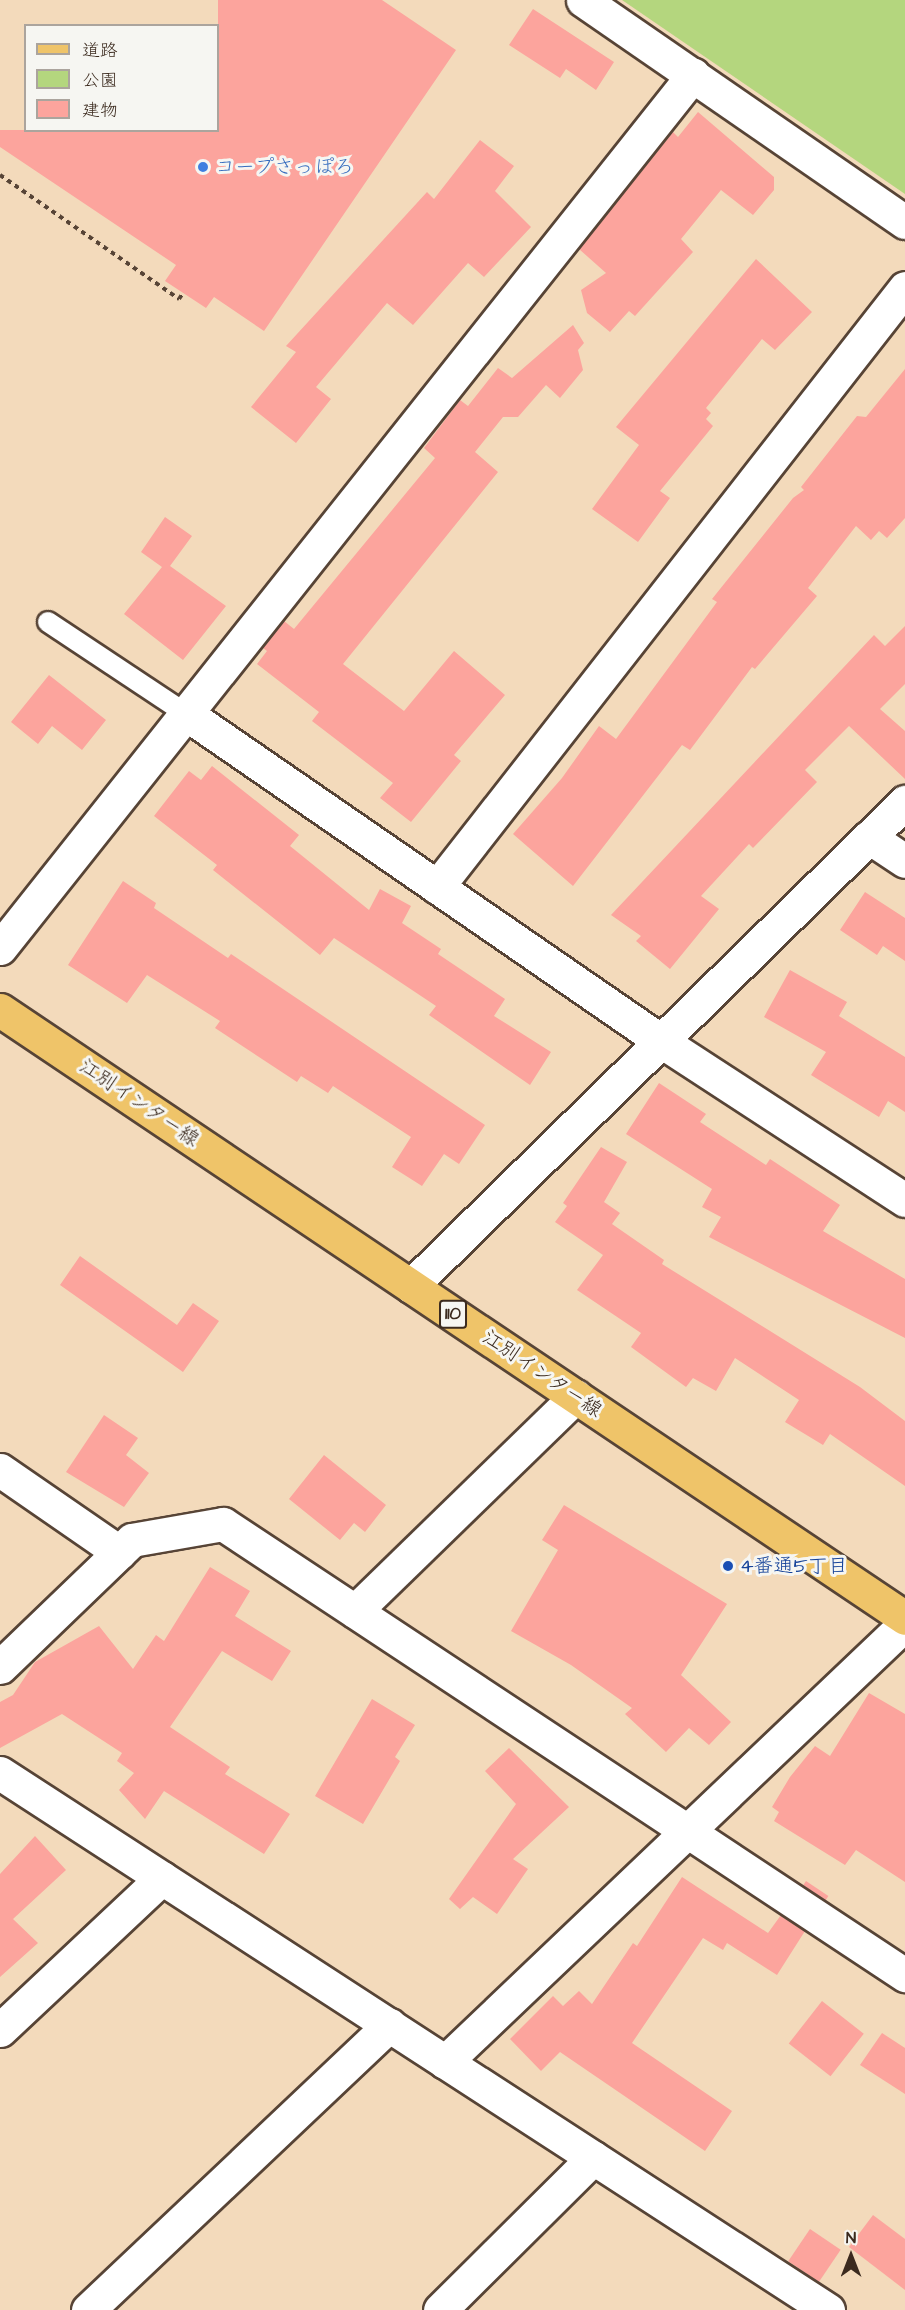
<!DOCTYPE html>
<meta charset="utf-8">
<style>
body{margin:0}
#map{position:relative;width:905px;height:2310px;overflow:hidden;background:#f3dabb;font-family:"Architects Daughter","Klee One",sans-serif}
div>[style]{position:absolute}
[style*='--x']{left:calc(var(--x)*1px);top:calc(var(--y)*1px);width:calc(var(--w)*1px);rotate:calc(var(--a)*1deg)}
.green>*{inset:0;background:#b4d67e}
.building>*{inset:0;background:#fca49d;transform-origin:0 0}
.path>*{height:4px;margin-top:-2px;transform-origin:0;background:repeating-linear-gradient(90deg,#574436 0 4.5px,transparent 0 9px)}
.roads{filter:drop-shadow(2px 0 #574436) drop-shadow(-2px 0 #574436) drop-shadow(0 2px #574436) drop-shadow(0 -2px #574436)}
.service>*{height:20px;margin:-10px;padding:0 10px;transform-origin:10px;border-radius:10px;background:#fff}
.minor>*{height:33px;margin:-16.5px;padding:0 16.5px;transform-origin:16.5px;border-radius:16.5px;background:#fff}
.primary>*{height:33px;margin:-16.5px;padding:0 16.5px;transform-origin:16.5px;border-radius:16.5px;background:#efc469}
.dots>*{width:16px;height:16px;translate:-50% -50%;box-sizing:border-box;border:3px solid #f6f6f2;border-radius:50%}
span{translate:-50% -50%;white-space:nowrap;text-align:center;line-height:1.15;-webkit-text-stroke:6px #f6f6f2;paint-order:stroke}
.shield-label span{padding:2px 4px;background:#f6f6f2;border:2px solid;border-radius:4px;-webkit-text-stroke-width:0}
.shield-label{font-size:18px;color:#3b2a1e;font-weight:700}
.shop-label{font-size:20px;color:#366cbe}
.left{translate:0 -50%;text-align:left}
.street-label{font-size:20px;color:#3b2a1e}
.transit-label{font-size:20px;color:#164399}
.legend{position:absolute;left:24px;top:24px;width:195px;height:108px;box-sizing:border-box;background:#f6f6f2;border:2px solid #aba49d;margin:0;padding:8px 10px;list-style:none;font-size:18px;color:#3b2a1e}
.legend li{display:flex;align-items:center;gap:12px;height:30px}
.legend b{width:30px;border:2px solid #aba49d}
.north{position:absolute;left:821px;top:2226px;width:60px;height:60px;-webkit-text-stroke:4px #f6f6f2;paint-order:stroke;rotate:0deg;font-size:16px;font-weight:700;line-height:24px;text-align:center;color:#3b2a1e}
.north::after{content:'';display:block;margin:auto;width:21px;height:27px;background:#3b2a1e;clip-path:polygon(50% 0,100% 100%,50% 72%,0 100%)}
</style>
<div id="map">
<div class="green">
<div style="clip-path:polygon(622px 0,905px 0,905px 194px)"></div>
</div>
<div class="building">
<div style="clip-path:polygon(218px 0,382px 0,456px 50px,264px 331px,214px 297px,206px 308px,165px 281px,176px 265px,0 147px,0 130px,218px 130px)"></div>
<div style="clip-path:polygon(533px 9px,614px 62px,596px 90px,566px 69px,560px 78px,509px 45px)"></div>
<div style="clip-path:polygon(698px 112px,774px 177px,774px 190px,753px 215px,721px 190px,681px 239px,693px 252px,635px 316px,629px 311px,610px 332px,587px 313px,581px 290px,606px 273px,579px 249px,673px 132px,678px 137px)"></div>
<div style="clip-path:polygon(480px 140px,514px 166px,495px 191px,531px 227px,484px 277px,468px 263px,413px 325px,387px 303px,316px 387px,331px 399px,296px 443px,251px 407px,296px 352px,286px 346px,427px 192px,434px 199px)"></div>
<div style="clip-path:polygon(756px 259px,812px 312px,775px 350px,762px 339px,706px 408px,711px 413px,706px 419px,713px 426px,660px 491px,670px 498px,638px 542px,592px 509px,639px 445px,616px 427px)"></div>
<div style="clip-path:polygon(573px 325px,584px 343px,578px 350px,583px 370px,560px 398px,546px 385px,518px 417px,503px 417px,475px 452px,498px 472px,343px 664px,404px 711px,454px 651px,505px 695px,454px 755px,461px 761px,411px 822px,380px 798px,393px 783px,312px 721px,319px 712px,257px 664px,267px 651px,263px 648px,284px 621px,294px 629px,435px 458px,424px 448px,460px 400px,468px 406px,498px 368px,512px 378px)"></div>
<div style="clip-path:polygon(905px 369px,905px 518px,887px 538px,879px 531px,871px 540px,856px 526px,808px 588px,817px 596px,755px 669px,752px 667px,690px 750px,682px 745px,573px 886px,513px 834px,562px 778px,599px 726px,616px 739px,717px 602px,712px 599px,793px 498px,804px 490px,801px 487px,857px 416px,866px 417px)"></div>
<div style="clip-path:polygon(165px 517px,192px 536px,170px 566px,226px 606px,183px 660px,124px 614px,162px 567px,141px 552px)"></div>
<div style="clip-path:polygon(905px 626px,905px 684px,880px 709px,905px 731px,905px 779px,849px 726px,805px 770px,817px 782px,753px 848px,749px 844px,701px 896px,719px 909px,670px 969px,636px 941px,641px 936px,611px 915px,874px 635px,885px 646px)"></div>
<div style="clip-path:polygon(49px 675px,106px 720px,82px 750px,52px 726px,38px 744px,11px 722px)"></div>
<div style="clip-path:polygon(212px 766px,299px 835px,290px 846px,369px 910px,380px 889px,411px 906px,402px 923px,441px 949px,438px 954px,505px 999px,494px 1016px,551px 1052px,530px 1085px,429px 1015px,436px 1006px,334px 938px,320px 955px,213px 870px,217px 865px,154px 816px,189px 771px,201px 780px)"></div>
<div style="clip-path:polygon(123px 881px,156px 903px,154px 908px,228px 958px,231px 954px,485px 1125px,459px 1164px,444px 1154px,422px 1186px,392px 1167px,411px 1137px,333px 1086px,328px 1093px,301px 1076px,297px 1082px,215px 1028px,220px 1021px,147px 975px,127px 1003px,68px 965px)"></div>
<div style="clip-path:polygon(865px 892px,905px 918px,905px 961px,883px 946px,877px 955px,840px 930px)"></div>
<div style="clip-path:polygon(790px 970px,847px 1002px,839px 1016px,905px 1057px,905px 1112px,888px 1101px,879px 1117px,811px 1075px,826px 1052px,764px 1017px)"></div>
<div style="clip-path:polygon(659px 1083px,706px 1114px,700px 1122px,766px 1165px,770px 1159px,840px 1205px,823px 1231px,905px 1279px,905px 1338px,709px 1237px,721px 1217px,702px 1207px,712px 1189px,626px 1134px)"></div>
<div style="clip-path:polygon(601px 1147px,627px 1162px,604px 1202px,620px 1213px,612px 1224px,664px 1260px,662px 1264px,860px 1387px,905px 1421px,905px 1486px,830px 1434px,823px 1445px,785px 1422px,799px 1400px,735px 1358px,716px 1391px,693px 1378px,686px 1387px,631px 1347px,641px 1333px,577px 1290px,603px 1255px,555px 1222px,567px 1206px,563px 1203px)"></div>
<div style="clip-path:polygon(80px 1256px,177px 1325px,193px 1303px,219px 1321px,183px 1372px,60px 1285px)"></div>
<div style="clip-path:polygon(104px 1415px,138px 1438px,126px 1455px,149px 1473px,124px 1507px,66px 1472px)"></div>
<div style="clip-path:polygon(324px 1455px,386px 1505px,365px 1532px,354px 1523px,340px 1540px,289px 1499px)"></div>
<div style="clip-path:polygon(564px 1505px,727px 1604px,681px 1675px,731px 1722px,709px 1745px,689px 1728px,666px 1752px,625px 1714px,632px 1708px,571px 1665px,511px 1631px,558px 1550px,542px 1540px)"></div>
<div style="clip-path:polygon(210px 1567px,250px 1591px,235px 1616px,291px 1651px,272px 1681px,222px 1651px,170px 1727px,230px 1767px,225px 1774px,290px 1814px,264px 1854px,164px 1791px,145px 1819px,119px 1790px,134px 1773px,117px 1761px,122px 1753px,62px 1714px,0 1748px,0 1702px,13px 1695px,35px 1662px,99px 1626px,133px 1669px,156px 1635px,164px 1641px)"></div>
<div style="clip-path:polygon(869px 1693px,905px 1714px,905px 1882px,856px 1850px,845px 1865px,774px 1821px,779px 1812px,772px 1807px,790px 1777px,815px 1746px,830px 1756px)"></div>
<div style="clip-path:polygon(372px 1699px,415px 1725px,395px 1757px,400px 1761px,363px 1824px,315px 1796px)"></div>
<div style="clip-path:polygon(509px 1748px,569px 1807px,513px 1859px,528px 1869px,497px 1914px,473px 1897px,460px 1909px,449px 1899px,516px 1804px,485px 1771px)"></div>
<div style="clip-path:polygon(35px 1836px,66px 1870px,13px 1919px,38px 1943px,0 1977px,0 1874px)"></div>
<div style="clip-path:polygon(682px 1877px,768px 1933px,781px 1915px,805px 1931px,777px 1975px,727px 1943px,723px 1950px,703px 1938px,632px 2043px,732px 2111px,705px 2151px,560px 2052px,541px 2071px,510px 2039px,553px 1996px,563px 2006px,579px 1991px,592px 2004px,633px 1943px,637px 1946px)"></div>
<div style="left:806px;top:1881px;width:27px;height:5px;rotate:34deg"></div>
<div style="left:822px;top:2001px;width:53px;height:54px;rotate:38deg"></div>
<div style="clip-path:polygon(882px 2033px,905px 2048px,905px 2094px,860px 2065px)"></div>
<div style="clip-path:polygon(873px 2215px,905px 2239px,905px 2290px,849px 2247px)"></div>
<div style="left:810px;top:2229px;width:37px;height:39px;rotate:34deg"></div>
</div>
<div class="path">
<div style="--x:0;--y:175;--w:218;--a:34.7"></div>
<div style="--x:179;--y:299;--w:7;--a:-56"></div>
</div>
<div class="roads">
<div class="service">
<div style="--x:48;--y:622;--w:168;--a:33.6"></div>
</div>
<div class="minor">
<div style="--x:583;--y:0;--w:391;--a:34.6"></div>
<div style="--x:188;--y:715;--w:574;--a:34.58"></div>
<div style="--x:661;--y:1041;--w:291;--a:33.1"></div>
<div style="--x:869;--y:837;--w:43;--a:33.7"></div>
<div style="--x:437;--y:887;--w:760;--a:-52"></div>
<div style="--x:0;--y:948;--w:1115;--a:-51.56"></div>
<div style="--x:411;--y:1286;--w:692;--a:-44.41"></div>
<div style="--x:0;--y:1470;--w:145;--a:34.6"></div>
<div style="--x:355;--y:1611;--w:308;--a:-44.2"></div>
<div style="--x:0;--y:1667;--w:183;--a:-43.9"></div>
<div style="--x:132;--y:1540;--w:92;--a:-10"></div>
<div style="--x:223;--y:1524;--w:818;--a:33.48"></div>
<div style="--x:0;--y:1773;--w:987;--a:32.97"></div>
<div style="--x:0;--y:2030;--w:222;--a:-43.2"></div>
<div style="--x:445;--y:2062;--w:635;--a:-43.6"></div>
<div style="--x:88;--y:2310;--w:415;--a:-43.4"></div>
<div style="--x:440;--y:2310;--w:216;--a:-44.8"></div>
</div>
<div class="primary">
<div style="--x:0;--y:1010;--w:1090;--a:33.89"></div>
</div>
</div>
<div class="dots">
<div style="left:203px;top:167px;background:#3f7fe0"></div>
<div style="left:728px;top:1566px;background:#1a4fb4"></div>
</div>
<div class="shield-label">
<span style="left:453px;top:1314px">110</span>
</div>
<div class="shop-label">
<span class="left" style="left:215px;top:167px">コープさっぽろ</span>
</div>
<div class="street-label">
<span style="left:139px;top:1103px;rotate:34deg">江別インター線</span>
<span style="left:542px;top:1374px;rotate:34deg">江別インター線</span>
</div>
<div class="transit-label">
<span class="left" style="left:740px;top:1566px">4番通5丁目</span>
</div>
<ul class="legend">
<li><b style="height:8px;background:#efc469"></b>道路</li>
<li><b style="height:16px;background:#b4d67e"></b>公園</li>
<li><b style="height:16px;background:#fca49d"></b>建物</li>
</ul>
<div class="north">N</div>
</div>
